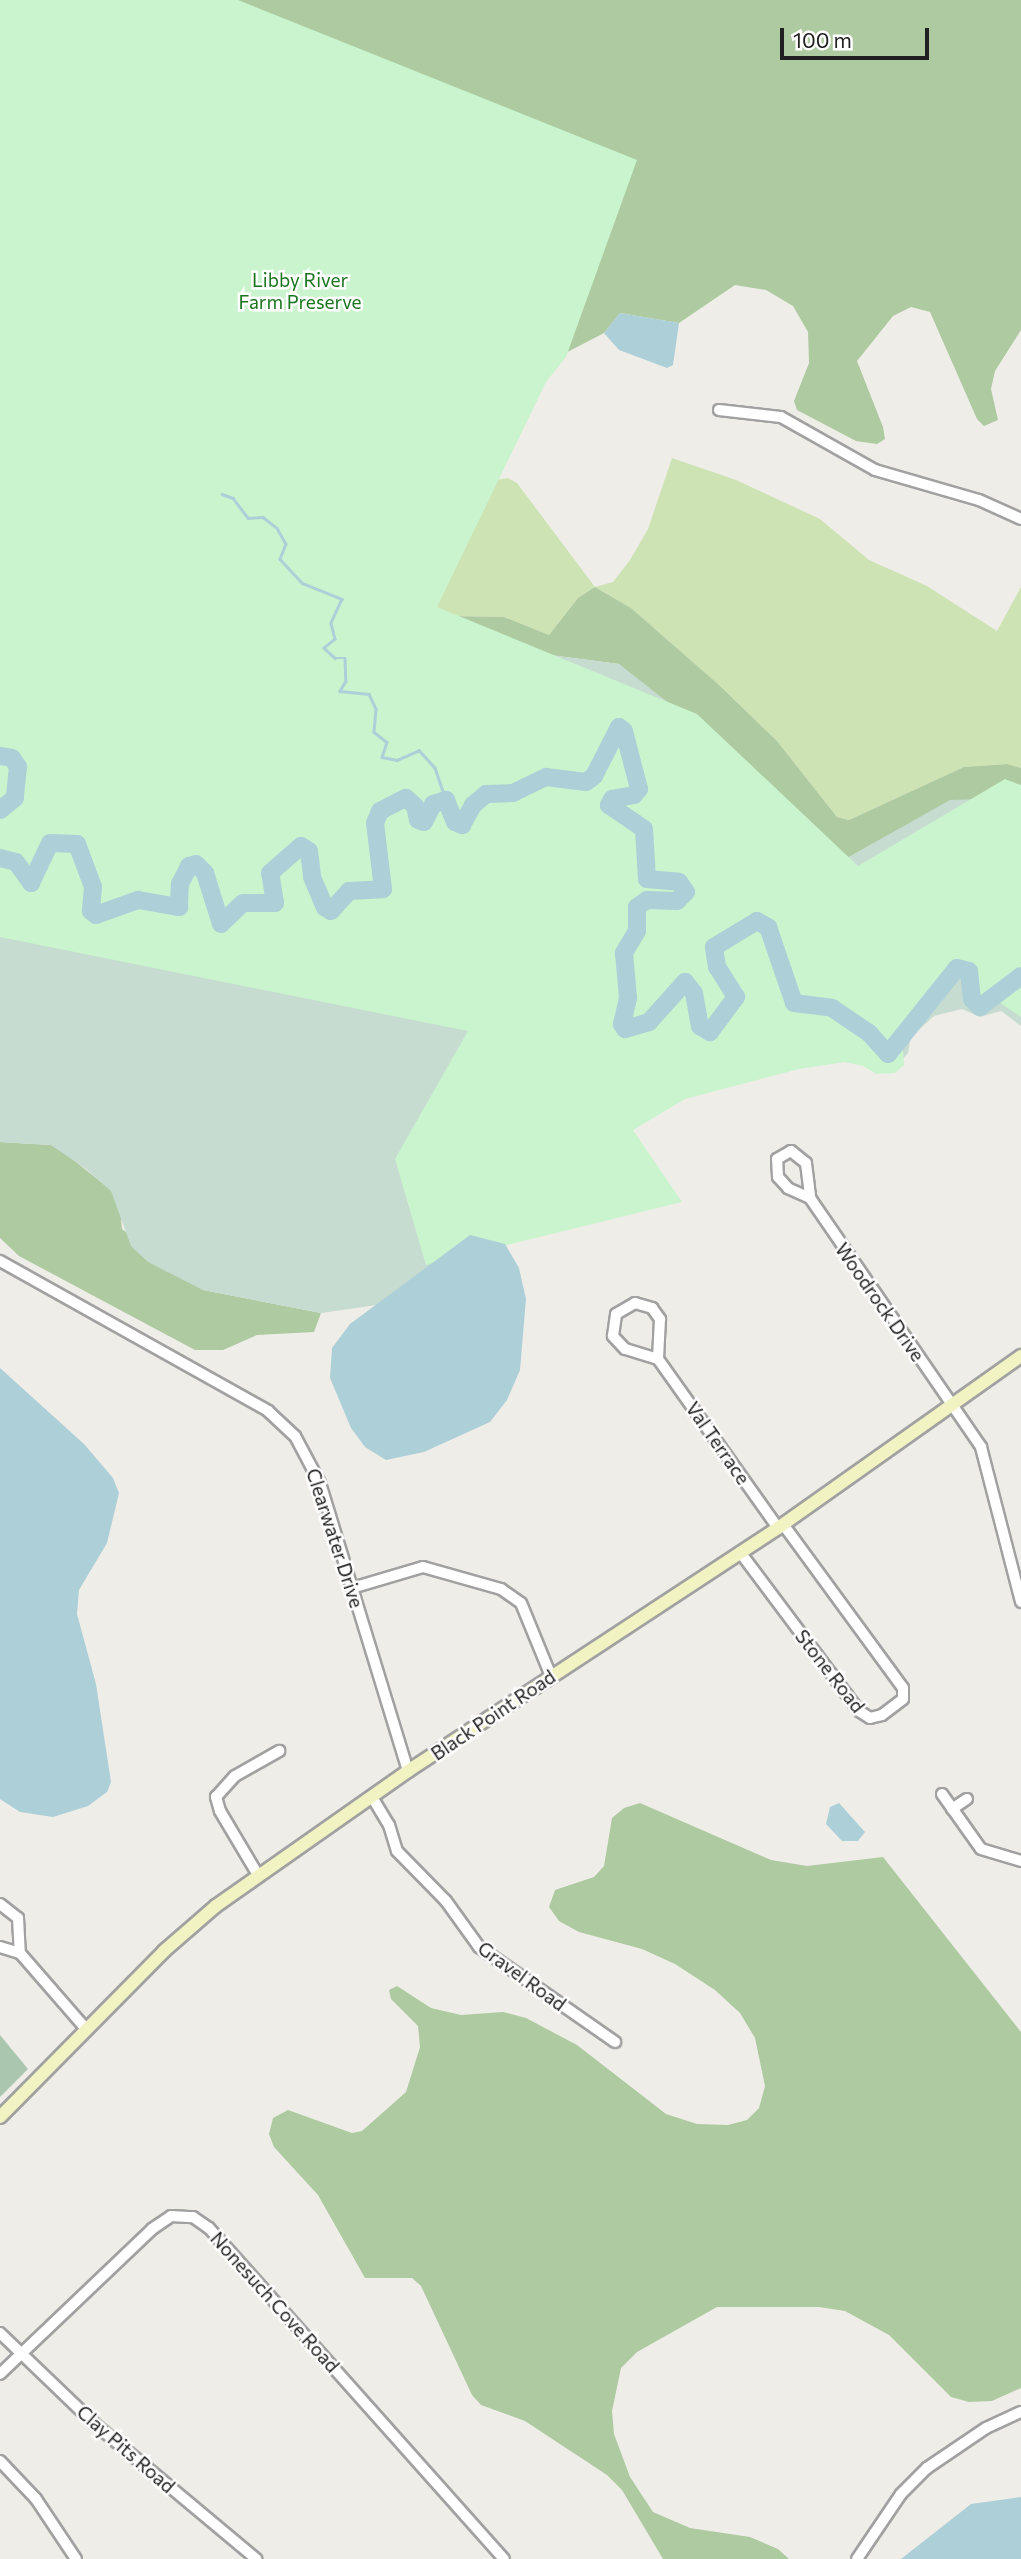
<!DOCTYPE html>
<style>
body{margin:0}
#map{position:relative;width:1021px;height:2559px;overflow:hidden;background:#efede8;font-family:Commissioner,sans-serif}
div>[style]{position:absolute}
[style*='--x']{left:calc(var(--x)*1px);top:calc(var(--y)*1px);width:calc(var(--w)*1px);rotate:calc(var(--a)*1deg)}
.grass>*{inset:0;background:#cde3b4}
.forest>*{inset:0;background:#aecaa1}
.wetland>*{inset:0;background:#c7dcd1}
.cemetery>*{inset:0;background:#abc6af}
.park>*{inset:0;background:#caf4cd}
.water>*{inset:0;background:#adcfd8}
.stream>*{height:2.5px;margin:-1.25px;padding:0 1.25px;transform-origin:1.25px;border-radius:1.25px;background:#adcfd8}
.river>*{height:18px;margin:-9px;padding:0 9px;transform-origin:9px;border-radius:9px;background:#adcfd8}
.roads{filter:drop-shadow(2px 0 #a1a1a1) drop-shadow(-2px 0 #a1a1a1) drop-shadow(0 2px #a1a1a1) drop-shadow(0 -2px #a1a1a1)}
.street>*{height:10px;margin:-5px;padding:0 5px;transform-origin:5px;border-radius:5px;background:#fff}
.secondary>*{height:12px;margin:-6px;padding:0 6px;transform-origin:6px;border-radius:6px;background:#f2f3c2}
span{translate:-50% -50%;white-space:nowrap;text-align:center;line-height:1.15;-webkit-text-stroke:5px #fff;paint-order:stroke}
.park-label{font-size:19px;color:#19741e}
.street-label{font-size:19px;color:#202020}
.scale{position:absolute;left:780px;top:28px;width:149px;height:32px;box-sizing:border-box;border:4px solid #202020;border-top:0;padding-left:9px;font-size:21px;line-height:24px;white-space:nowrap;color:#202020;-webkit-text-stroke:5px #fff;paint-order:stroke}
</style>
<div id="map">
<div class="grass">
<div style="clip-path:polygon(0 335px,488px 481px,508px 478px,517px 483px,595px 587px,613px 582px,630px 560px,648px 529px,672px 458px,736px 480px,820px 519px,869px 560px,927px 586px,997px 631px,1021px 587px,1021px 768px,1006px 764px,964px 767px,849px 820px,837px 817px,777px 741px,719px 685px,631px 608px,595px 587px,578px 598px,549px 635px,504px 617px,448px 616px)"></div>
</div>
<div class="forest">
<div style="clip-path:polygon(0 0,1021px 0,1021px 330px,995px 371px,991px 389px,998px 420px,984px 426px,977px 419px,930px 312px,911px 307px,893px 316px,857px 361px,883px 427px,885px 439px,877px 444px,856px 441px,797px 410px,794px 401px,809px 363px,808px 332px,793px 306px,766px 290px,735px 285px,679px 323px,620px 313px,604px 333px,554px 359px)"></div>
<div style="clip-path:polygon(595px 587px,631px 608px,719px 685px,777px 741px,837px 817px,849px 820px,964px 767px,1007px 764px,1021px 768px,1021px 798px,905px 826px,840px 862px,619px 664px,512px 650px,448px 616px,504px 617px,549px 635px,578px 598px)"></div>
<div style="clip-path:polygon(0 1142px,51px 1145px,66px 1154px,111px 1190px,120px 1206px,122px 1229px,203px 1290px,321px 1313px,314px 1332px,257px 1335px,223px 1350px,195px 1350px,19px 1256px,0 1238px)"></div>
<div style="clip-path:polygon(640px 1803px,771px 1860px,807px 1866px,883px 1857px,1021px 2032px,1021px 2388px,992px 2401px,969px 2402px,951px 2397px,889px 2335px,845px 2311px,819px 2307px,717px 2307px,637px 2352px,621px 2368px,612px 2411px,614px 2434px,630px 2477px,653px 2512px,690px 2528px,750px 2537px,778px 2549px,789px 2559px,663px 2559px,622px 2490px,607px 2475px,525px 2421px,481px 2405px,472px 2395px,421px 2286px,412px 2278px,365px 2278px,318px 2195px,274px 2147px,269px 2134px,273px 2118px,288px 2110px,352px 2133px,362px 2131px,406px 2092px,420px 2047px,418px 2026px,391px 1999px,389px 1990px,397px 1986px,431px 2008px,461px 2015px,503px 2012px,526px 2018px,577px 2045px,666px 2114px,697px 2124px,728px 2125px,747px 2120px,759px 2108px,765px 2086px,755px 2038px,740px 2013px,715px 1990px,675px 1964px,642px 1949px,579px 1932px,559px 1921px,549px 1907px,555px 1890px,594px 1877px,604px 1866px,612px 1818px,624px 1808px)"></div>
</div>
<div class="wetland">
<div style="clip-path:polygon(257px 510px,512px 650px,619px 664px,711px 736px,840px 862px,950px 800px,1021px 798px,1021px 1026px,1001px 1011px,980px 1017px,962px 1009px,934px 1016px,911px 1037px,908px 1053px,899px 1063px,851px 1051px,648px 1106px,377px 1305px,321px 1313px,203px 1290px,148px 1262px,131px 1246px,111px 1191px,86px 1169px,51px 1145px,0 1142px,0 562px)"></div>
</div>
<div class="cemetery">
<div style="clip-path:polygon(0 2035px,28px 2069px,0 2097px)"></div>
</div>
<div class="park">
<div style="clip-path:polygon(0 0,238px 0,637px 160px,566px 357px,546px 382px,437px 607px,697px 714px,858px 866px,1005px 779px,1021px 785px,1021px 1017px,999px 1002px,979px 1000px,975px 969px,961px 960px,901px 1028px,895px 1045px,903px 1051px,904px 1065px,895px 1073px,877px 1074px,863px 1066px,845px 1062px,799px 1069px,685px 1099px,633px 1130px,682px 1202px,426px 1265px,395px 1159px,468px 1031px,0 937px)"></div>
</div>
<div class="water">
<div style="clip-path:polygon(620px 313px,679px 323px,673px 365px,667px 368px,619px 350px,604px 333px)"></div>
<div style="clip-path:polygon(470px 1235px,505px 1244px,519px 1268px,526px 1299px,520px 1370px,507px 1400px,490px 1422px,424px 1452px,386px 1460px,365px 1447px,351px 1428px,330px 1378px,332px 1348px,350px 1324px)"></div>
<div style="clip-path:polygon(0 1368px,84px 1444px,113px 1478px,119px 1493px,107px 1543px,79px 1590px,77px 1614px,96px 1684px,111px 1782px,107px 1792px,88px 1806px,53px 1817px,20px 1812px,0 1799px)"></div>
<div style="clip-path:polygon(839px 1803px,865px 1832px,858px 1841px,842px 1841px,826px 1824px,830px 1807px)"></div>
<div style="clip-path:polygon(1021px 2497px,1021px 2559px,901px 2559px,971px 2504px)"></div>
</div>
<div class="stream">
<div style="--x:222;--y:494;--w:12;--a:20"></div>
<div style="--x:233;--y:498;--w:25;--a:53"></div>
<div style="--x:248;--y:518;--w:15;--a:-4"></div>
<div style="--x:263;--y:517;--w:18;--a:38"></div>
<div style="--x:277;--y:528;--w:18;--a:61"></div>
<div style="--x:286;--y:544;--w:16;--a:112"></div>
<div style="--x:280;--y:559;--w:33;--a:47"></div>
<div style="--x:302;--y:583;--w:43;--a:21.8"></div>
<div style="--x:342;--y:599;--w:26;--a:115"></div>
<div style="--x:331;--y:623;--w:16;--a:76"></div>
<div style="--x:335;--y:639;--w:14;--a:141"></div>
<div style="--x:324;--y:648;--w:15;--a:42"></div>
<div style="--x:335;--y:658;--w:10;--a:0"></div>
<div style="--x:345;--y:658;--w:23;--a:88"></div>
<div style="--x:346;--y:681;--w:12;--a:121"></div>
<div style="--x:340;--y:691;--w:29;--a:6"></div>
<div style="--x:369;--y:694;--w:17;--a:65"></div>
<div style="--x:376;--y:709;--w:23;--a:95"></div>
<div style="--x:374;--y:732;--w:16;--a:38"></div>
<div style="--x:387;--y:742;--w:16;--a:108"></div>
<div style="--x:382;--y:757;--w:15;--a:11"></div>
<div style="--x:397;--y:760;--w:24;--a:-24"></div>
<div style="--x:419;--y:750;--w:24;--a:48"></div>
<div style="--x:435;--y:768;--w:34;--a:71"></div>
</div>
<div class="river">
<div style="--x:0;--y:756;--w:12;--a:9"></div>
<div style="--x:12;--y:758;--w:11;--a:56"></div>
<div style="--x:18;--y:767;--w:31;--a:96"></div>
<div style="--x:15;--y:798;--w:19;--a:141"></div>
<div style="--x:0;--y:858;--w:16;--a:14"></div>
<div style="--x:16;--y:862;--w:26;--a:54"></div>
<div style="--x:31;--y:883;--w:44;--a:-64.6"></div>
<div style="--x:50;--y:843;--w:27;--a:2"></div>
<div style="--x:77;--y:844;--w:46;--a:69.6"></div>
<div style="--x:93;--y:887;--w:24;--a:95"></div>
<div style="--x:91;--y:911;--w:6;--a:39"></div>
<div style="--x:96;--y:915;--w:45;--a:-19.7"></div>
<div style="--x:138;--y:900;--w:42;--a:9.7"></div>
<div style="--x:179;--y:907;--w:23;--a:-88"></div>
<div style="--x:180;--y:884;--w:20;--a:-63"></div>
<div style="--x:189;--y:866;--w:7;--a:-16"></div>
<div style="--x:196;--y:864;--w:13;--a:45"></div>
<div style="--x:205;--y:873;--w:53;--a:72.6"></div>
<div style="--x:221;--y:924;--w:30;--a:-44"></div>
<div style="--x:243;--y:903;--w:32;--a:0"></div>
<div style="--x:275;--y:903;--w:30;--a:-99"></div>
<div style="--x:270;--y:873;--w:41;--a:-41.1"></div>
<div style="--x:301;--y:846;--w:9;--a:32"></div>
<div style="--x:309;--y:851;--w:26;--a:83"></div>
<div style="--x:312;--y:877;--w:33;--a:67"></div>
<div style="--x:325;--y:907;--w:7;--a:34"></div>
<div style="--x:331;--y:911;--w:27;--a:-48"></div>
<div style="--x:349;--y:891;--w:34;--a:-3"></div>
<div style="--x:383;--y:889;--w:66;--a:-96.9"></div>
<div style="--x:375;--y:823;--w:13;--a:-67"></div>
<div style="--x:380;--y:811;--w:29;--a:-27"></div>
<div style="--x:406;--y:798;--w:12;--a:42"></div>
<div style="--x:415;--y:806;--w:14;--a:78"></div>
<div style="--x:418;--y:820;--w:6;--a:18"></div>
<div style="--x:424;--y:822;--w:20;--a:-63"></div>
<div style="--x:433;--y:804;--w:14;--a:-17"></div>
<div style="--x:446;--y:800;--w:24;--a:68"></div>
<div style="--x:455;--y:822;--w:8;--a:23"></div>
<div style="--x:462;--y:825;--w:23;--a:-61"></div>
<div style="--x:473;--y:805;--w:17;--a:-40"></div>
<div style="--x:486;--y:794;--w:27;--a:-2"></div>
<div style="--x:513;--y:793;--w:37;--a:-26"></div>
<div style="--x:546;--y:777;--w:40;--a:7.1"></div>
<div style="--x:586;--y:782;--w:10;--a:-37"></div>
<div style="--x:594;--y:776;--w:55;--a:-63"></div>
<div style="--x:619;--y:727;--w:6;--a:39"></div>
<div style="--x:624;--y:731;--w:60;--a:75.5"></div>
<div style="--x:639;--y:789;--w:8;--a:130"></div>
<div style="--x:634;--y:795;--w:22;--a:170"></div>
<div style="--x:612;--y:799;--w:7;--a:117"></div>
<div style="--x:609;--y:805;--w:42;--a:34.4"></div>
<div style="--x:644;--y:829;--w:50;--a:86.6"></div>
<div style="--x:647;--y:879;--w:32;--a:5"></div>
<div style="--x:679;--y:882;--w:12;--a:55"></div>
<div style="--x:686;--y:892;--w:13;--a:135"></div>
<div style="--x:677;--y:901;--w:30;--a:-178"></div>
<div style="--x:647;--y:900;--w:12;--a:145"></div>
<div style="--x:637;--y:907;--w:24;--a:90"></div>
<div style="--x:637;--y:931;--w:26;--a:121"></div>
<div style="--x:624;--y:953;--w:45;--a:84.9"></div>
<div style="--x:628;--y:998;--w:27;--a:103"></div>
<div style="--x:622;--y:1024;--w:6;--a:59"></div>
<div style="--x:625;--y:1029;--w:25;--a:-16"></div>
<div style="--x:649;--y:1022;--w:54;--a:-48"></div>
<div style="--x:685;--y:982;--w:14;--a:51"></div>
<div style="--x:694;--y:993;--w:34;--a:80"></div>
<div style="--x:700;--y:1026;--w:12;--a:31"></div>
<div style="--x:710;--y:1032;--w:44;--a:-53.4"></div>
<div style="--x:736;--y:997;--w:36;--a:-122"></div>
<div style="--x:717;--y:967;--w:20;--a:-99"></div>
<div style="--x:714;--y:947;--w:50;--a:-31.2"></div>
<div style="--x:757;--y:921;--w:13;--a:29"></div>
<div style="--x:768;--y:927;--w:80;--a:71.1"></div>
<div style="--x:794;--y:1003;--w:38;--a:7"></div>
<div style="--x:832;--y:1008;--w:45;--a:34"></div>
<div style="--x:869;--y:1033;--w:28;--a:48"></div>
<div style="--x:888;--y:1054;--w:110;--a:-51.3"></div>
<div style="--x:957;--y:968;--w:12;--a:14"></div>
<div style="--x:969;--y:971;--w:28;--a:84"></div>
<div style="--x:972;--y:999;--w:11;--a:45"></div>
<div style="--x:980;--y:1007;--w:51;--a:-37.1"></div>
</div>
<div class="roads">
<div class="street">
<div style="--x:719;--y:410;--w:62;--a:6.4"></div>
<div style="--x:781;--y:417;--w:108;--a:29.4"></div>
<div style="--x:875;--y:470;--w:108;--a:16.1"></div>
<div style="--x:979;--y:500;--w:46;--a:24.3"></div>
<div style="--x:791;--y:1151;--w:19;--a:39"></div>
<div style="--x:806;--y:1163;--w:35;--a:83"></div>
<div style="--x:810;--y:1198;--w:24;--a:-156"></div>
<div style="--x:788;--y:1188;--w:15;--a:-132"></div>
<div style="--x:778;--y:1177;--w:18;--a:-93"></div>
<div style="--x:777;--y:1159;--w:16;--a:-30"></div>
<div style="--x:810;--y:1198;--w:302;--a:55.5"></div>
<div style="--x:981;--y:1447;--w:160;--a:75.5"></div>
<div style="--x:0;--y:1261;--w:307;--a:29.2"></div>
<div style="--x:268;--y:1411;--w:37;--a:43"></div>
<div style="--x:295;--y:1436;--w:53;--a:62"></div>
<div style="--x:320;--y:1483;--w:301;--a:73"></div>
<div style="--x:635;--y:1303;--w:18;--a:16"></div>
<div style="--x:652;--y:1308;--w:14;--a:54"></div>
<div style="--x:660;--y:1319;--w:40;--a:92.9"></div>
<div style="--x:658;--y:1359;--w:34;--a:-163"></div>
<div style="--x:625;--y:1349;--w:18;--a:-133"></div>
<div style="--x:613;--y:1336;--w:22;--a:-82"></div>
<div style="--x:616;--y:1314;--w:22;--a:-30"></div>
<div style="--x:658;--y:1359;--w:207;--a:54.6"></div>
<div style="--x:740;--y:1552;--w:199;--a:53.2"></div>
<div style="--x:859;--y:1711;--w:13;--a:32"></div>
<div style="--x:870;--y:1718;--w:12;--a:-14"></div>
<div style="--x:882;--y:1715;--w:26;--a:-37"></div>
<div style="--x:903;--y:1699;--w:11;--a:-90"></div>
<div style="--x:903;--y:1688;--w:203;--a:-126.2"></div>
<div style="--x:352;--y:1588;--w:74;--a:-16.5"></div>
<div style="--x:423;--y:1567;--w:81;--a:15.8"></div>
<div style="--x:501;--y:1589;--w:24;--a:35"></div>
<div style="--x:521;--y:1603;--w:79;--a:67.7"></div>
<div style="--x:942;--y:1794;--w:67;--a:54.7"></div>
<div style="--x:981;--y:1849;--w:42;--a:16.7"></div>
<div style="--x:372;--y:1797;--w:33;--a:59"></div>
<div style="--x:389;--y:1825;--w:27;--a:73"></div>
<div style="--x:397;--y:1851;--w:70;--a:45.6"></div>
<div style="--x:446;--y:1901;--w:57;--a:54.3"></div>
<div style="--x:479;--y:1947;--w:166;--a:34.9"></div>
<div style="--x:952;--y:1809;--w:18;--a:-34"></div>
<div style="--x:258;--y:1875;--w:74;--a:-120.7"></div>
<div style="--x:220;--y:1811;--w:15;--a:-106"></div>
<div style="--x:216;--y:1797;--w:28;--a:-48"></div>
<div style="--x:235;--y:1776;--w:51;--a:-29.6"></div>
<div style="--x:0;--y:1904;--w:23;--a:38"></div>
<div style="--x:18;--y:1918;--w:35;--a:87"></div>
<div style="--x:0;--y:1947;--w:21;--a:17"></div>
<div style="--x:20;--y:1953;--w:101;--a:49"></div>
<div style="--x:0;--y:2333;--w:133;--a:43.8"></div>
<div style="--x:96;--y:2425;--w:209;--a:39.9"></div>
<div style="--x:0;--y:2374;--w:210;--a:-43.6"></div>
<div style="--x:152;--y:2229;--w:23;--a:-34"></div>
<div style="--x:171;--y:2216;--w:22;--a:3"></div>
<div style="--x:193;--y:2217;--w:19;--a:35"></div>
<div style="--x:209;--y:2228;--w:443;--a:48.3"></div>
<div style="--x:0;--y:2461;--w:52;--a:46.5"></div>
<div style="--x:36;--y:2499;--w:72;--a:56.3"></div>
<div style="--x:857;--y:2559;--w:78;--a:-55.9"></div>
<div style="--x:901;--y:2494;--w:37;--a:-45"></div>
<div style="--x:927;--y:2468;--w:71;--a:-34.1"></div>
<div style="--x:986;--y:2428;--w:38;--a:-25"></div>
</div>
<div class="secondary">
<div style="--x:0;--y:2117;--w:233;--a:-45.3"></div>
<div style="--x:164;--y:1951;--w:69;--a:-40.9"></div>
<div style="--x:216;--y:1906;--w:235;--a:-35.1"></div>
<div style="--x:408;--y:1771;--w:443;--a:-33.3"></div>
<div style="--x:778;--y:1528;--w:298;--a:-35.3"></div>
</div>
</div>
<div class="park-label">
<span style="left:300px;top:291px">Libby River<br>Farm Preserve</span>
</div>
<div class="street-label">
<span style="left:880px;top:1302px;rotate:55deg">Woodrock Drive</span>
<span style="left:718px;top:1443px;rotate:55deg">Val Terrace</span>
<span style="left:335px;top:1538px;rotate:72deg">Clearwater Drive</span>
<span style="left:830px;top:1671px;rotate:52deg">Stone Road</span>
<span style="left:493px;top:1715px;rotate:-34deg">Black Point Road</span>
<span style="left:522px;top:1976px;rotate:36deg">Gravel Road</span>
<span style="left:275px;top:2302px;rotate:48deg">Nonesuch Cove Road</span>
<span style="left:126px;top:2449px;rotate:41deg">Clay Pits Road</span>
</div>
<div class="scale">100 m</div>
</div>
